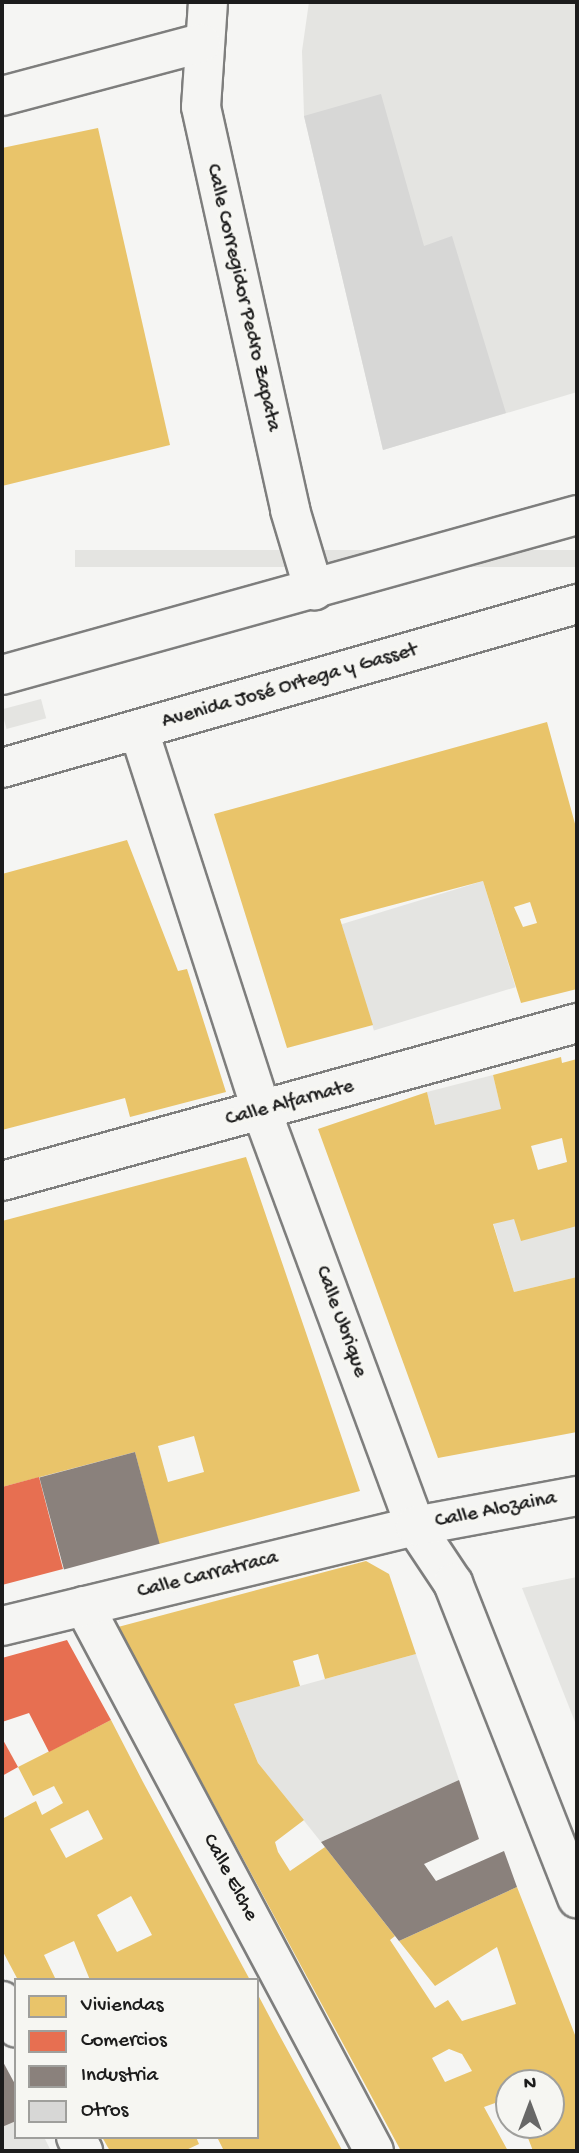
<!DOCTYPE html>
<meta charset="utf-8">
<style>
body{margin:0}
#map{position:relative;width:579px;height:2153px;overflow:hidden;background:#f5f5f3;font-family:"Gochi Hand",sans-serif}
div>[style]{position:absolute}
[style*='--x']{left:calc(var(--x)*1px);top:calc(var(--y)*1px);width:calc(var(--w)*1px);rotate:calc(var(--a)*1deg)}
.built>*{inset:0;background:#e5e5e2}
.green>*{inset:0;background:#e4e4e1;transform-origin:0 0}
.homes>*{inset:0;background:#e9c46a}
.shops>*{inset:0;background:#e76f51}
.industry>*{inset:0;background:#8a817c;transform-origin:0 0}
.building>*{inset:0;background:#d7d7d6}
.roads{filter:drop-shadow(2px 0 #7e7e7d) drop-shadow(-2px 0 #7e7e7d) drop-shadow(0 2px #7e7e7d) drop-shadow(0 -2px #7e7e7d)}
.minor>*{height:38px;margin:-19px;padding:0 19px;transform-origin:19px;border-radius:19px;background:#f5f5f3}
.primary>*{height:38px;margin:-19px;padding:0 19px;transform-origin:19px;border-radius:19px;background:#f5f5f3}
span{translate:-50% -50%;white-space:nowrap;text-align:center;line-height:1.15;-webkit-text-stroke:7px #f6f6f2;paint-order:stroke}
.street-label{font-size:21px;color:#1c1c1c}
.frame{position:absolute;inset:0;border:4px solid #1c1c1c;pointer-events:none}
.legend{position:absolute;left:14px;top:1978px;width:245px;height:161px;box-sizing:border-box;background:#f6f6f2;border:2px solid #9f9f9c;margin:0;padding:9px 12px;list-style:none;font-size:21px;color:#1c1c1c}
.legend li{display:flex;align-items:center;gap:14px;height:35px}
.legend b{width:35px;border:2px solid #9f9f9c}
.north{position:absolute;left:495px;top:2069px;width:70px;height:70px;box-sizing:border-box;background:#f6f6f2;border:2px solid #9f9f9c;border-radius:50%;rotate:0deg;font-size:19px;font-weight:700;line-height:28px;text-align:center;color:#1c1c1c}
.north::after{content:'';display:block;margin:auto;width:24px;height:32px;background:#686867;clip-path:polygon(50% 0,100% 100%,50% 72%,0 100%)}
</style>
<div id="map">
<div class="built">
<div style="clip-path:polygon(493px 1075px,517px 1175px,577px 1160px,577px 1277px,514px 1292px,492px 1219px,461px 1228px,427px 1092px)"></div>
<div style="clip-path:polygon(577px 1577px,577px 1727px,522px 1588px)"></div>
<div style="clip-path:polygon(2px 2060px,16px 2086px,16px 2137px,44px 2137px,51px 2151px,2px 2151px)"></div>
</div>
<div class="green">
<div style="clip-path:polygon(309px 2px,577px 2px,577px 392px,383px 450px,304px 116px,302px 51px)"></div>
<div style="left:577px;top:550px;width:17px;height:502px;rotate:90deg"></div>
<div style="left:41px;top:699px;width:20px;height:41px;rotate:75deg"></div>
<div style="left:483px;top:881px;width:111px;height:148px;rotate:73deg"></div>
<div style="clip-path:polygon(416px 1654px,459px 1780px,321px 1842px,258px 1763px,234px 1704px)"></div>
</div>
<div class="homes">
<div style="clip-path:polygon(98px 128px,170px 445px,2px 486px,2px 148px)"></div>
<div style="clip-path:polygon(evenodd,547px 722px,577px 831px,577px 989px,521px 1003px,483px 881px,340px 919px,373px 1025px,287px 1048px,214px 814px,547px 722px,530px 902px,537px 923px,523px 927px,514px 907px,530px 902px)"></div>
<div style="clip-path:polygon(127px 840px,178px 971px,187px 969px,226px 1092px,130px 1117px,125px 1098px,2px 1130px,2px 874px)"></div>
<div style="clip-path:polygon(evenodd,561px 1057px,562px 1063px,577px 1059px,577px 1226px,521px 1241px,514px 1219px,493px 1224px,514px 1292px,577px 1277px,577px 1432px,438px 1458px,318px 1129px,427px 1092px,435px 1125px,501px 1109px,493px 1075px,561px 1057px,562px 1138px,567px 1162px,538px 1170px,531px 1146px,562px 1138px)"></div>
<div style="clip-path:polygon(evenodd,246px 1157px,360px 1491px,159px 1544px,135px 1452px,2px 1487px,2px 1221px,246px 1157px,194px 1436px,204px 1472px,168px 1482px,158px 1446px,194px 1436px)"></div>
<div style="clip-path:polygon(evenodd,366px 1561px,389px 1574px,416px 1654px,325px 1679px,318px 1654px,293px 1661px,300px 1686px,234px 1704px,258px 1763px,304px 1820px,275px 1842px,278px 1852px,290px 1871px,325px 1847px,395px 1936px,390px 1940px,435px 2008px,448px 2000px,462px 2021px,516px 2004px,497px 1947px,435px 1986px,399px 1941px,517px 1887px,577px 2040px,577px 2151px,533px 2151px,523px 2125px,551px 2125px,551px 2083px,509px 2083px,509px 2098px,484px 2107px,508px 2151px,401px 2151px,118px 1627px,366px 1561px,449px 2049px,462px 2054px,472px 2071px,445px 2082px,432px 2058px,449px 2049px)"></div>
<div style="clip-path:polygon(evenodd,111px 1720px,143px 1782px,250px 1980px,90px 1980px,74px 1941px,44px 1955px,56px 1980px,18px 1980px,2px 1950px,2px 1819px,36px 1801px,42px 1815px,63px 1803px,54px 1786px,33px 1796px,18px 1767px,111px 1720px,88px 1810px,103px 1839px,66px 1858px,50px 1829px,88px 1810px,111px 1720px,131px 1896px,152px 1935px,117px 1952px,97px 1915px,131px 1896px)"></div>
<div style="clip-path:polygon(257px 1993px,276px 2029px,342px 2150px,224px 2151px,217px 2137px,257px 2137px)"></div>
<div style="clip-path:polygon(102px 2137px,196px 2137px,199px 2144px,184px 2151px,110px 2151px)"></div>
</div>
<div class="shops">
<div style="clip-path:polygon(39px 1477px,63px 1569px,2px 1585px,2px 1487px)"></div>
<div style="clip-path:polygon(67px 1640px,111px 1720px,49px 1752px,29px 1713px,2px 1722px,2px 1658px)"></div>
<div style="clip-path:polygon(2px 1738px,18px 1767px,2px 1776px)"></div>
</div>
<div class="industry">
<div style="left:135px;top:1452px;width:95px;height:99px;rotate:75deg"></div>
<div style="clip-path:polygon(459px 1780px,479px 1839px,424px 1864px,436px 1881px,504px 1851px,517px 1887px,399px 1941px,321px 1842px)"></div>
<div style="clip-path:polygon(2px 2060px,16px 2086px,16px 2121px,2px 2127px)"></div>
</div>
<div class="building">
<div style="clip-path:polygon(381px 94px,424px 246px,452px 236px,506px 413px,383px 450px,304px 116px)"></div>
</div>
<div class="roads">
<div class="minor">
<div style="--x:208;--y:2;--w:105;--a:93.8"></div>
<div style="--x:201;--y:107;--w:413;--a:77.5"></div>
<div style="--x:290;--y:510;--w:84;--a:73.3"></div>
<div style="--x:2;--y:96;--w:206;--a:-14.9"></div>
<div style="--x:139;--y:731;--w:400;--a:72.1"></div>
<div style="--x:262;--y:1112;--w:441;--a:69.7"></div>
<div style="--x:415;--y:1526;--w:69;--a:56.3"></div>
<div style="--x:453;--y:1583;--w:339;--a:68.5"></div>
<div style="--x:2;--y:1181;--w:596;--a:-15.36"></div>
<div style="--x:84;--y:1606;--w:617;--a:61.98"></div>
<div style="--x:2;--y:1626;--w:425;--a:-13.6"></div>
<div style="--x:415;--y:1526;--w:165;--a:-10.5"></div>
<div style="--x:2;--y:2001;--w:30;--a:62"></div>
<div style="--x:76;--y:2137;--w:16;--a:63"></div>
</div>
<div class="primary">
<div style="--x:2;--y:675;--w:597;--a:-15.55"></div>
<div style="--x:2;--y:768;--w:598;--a:-15.92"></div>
</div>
</div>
<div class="street-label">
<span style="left:242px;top:298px;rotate:77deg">Calle Corregidor Pedro Zapata</span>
<span style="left:290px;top:687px;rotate:-16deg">Avenida José Ortega y Gasset</span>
<span style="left:290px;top:1104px;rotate:-15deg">Calle Alfarnate</span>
<span style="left:340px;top:1322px;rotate:70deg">Calle Ubrique</span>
<span style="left:496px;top:1511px;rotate:-11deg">Calle Alozaina</span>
<span style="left:208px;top:1576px;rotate:-14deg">Calle Carratraca</span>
<span style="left:229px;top:1878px;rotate:62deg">Calle Elche</span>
</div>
<div class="frame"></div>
<ul class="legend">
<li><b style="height:19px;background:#e9c46a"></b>Viviendas</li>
<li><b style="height:19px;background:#e76f51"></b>Comercios</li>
<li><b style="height:19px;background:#8a817c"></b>Industria</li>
<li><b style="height:19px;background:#d7d7d6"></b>Otros</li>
</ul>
<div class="north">N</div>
</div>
